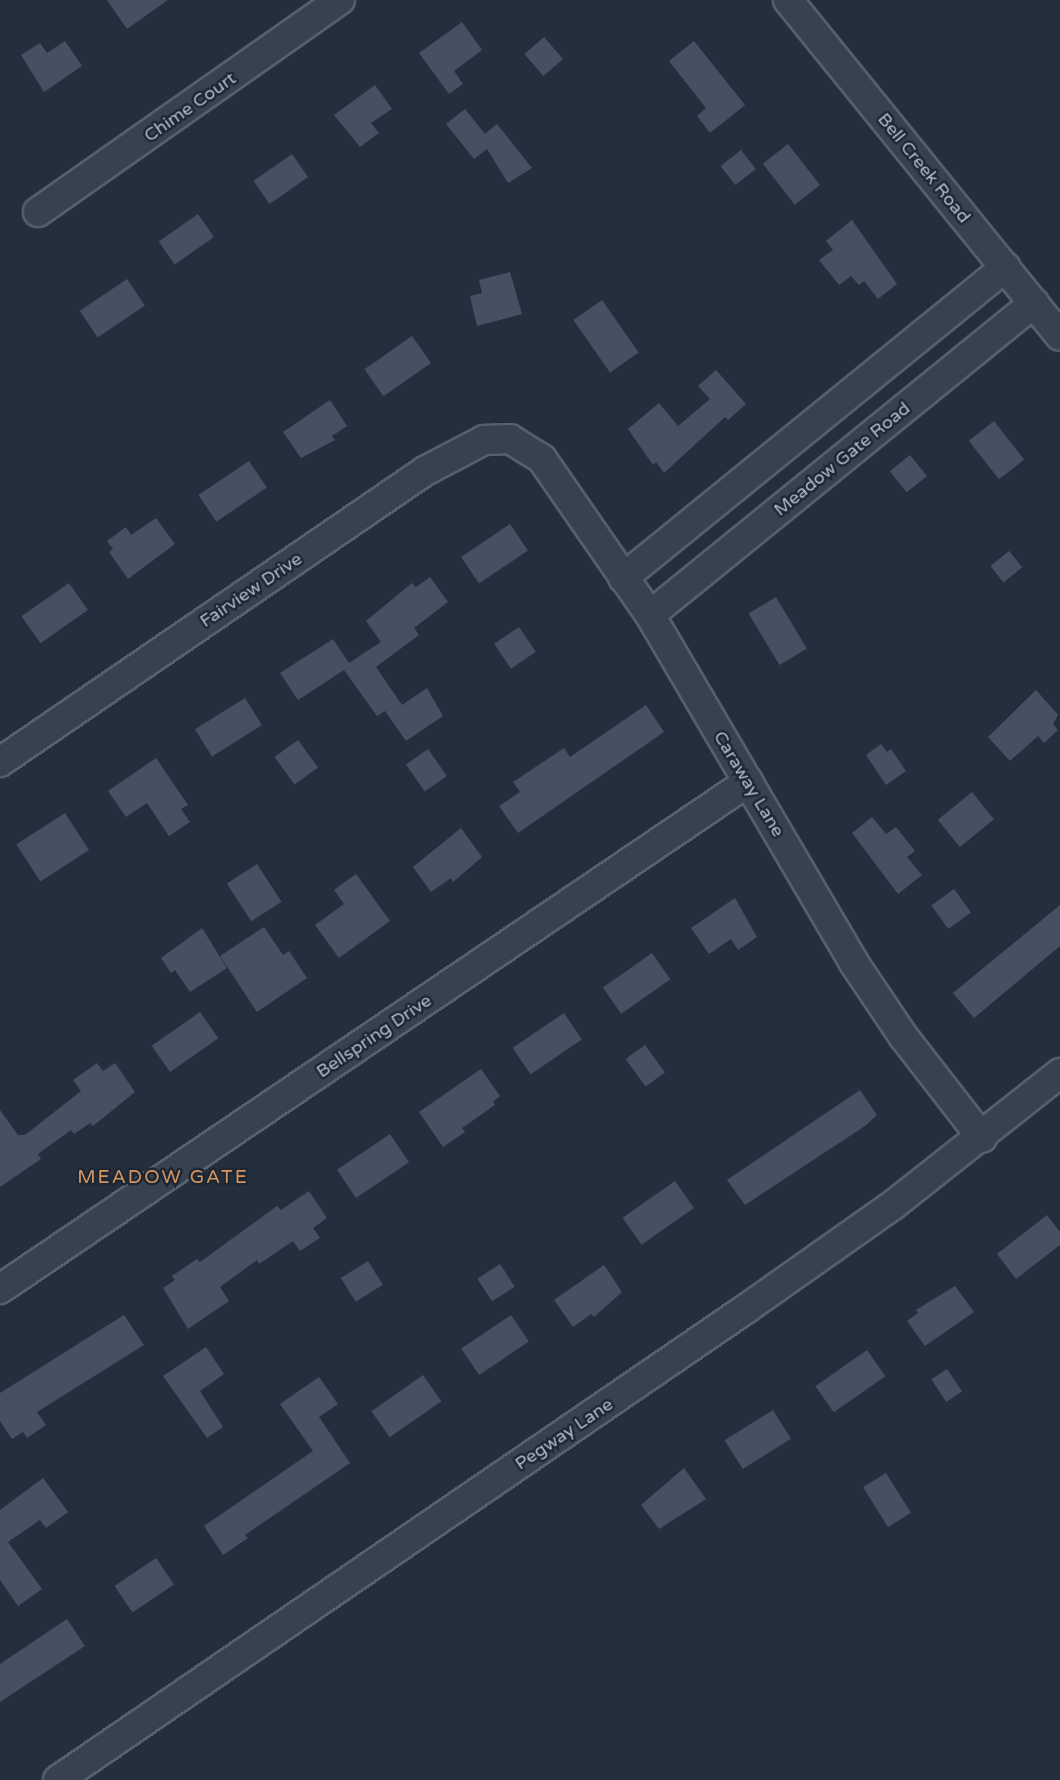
<!DOCTYPE html>
<style>
body{margin:0}
#map{position:relative;width:1060px;height:1780px;overflow:hidden;background:#242f3e;font-family:"Varela Round",sans-serif}
div>[style]{position:absolute}
[style*='--x']{left:calc(var(--x)*1px);top:calc(var(--y)*1px);width:calc(var(--w)*1px);rotate:calc(var(--a)*1deg)}
.building>*{inset:0;background:#455162;transform-origin:0 0}
.roads{filter:drop-shadow(2px 0 #565f6c) drop-shadow(-2px 0 #565f6c) drop-shadow(0 2px #565f6c) drop-shadow(0 -2px #565f6c)}
.minor>*{height:28px;margin:-14px;padding:0 14px;transform-origin:14px;border-radius:14px;background:#38414e}
span{translate:-50% -50%;white-space:nowrap;text-align:center;line-height:1.15;-webkit-text-stroke:5px #1d2633;paint-order:stroke}
.street-label{font-size:18px;color:#b4bcc9}
.neighbourhood-label{font-size:19px;color:#d59563;letter-spacing:2px}
</style>
<div id="map">
<div class="building">
<div style="clip-path:polygon(107px 0,168px 0,127px 29px)"></div>
<div style="clip-path:polygon(462px 22px,482px 50px,454px 71px,463px 84px,449px 94px,419px 53px)"></div>
<div style="left:544px;top:37px;width:29px;height:26px;rotate:49deg"></div>
<div style="clip-path:polygon(65px 41px,82px 66px,44px 92px,21px 55px,40px 43px,47px 53px)"></div>
<div style="clip-path:polygon(694px 41px,745px 105px,710px 133px,697px 116px,706px 108px,669px 61px)"></div>
<div style="clip-path:polygon(375px 85px,392px 109px,371px 123px,379px 133px,360px 147px,334px 115px)"></div>
<div style="clip-path:polygon(465px 109px,485px 134px,497px 124px,532px 168px,508px 183px,487px 149px,474px 159px,446px 124px)"></div>
<div style="left:788px;top:144px;width:52px;height:32px;rotate:52deg"></div>
<div style="left:741px;top:150px;width:24px;height:26px;rotate:52deg"></div>
<div style="left:292px;top:154px;width:28px;height:47px;rotate:55deg"></div>
<div style="left:198px;top:214px;width:28px;height:48px;rotate:55deg"></div>
<div style="clip-path:polygon(852px 220px,897px 284px,878px 299px,864px 281px,859px 285px,851px 276px,839px 285px,819px 260px,833px 250px,826px 241px)"></div>
<div style="clip-path:polygon(510px 272px,522px 314px,477px 326px,470px 296px,482px 293px,479px 280px)"></div>
<div style="left:127px;top:279px;width:32px;height:57px;rotate:56deg"></div>
<div style="left:602px;top:300px;width:64px;height:35px;rotate:55deg"></div>
<div style="left:412px;top:336px;width:33px;height:58px;rotate:55deg"></div>
<div style="clip-path:polygon(716px 370px,746px 404px,728px 420px,725px 417px,664px 473px,656px 462px,653px 465px,628px 429px,659px 403px,678px 426px,710px 399px,698px 386px)"></div>
<div style="clip-path:polygon(330px 400px,347px 426px,332px 436px,335px 440px,301px 458px,283px 432px)"></div>
<div style="left:994px;top:421px;width:49px;height:32px;rotate:52deg"></div>
<div style="left:910px;top:455px;width:27px;height:26px;rotate:51deg"></div>
<div style="left:249px;top:461px;width:32px;height:61px;rotate:56deg"></div>
<div style="clip-path:polygon(156px 518px,175px 544px,128px 579px,109px 552px,113px 549px,107px 541px,126px 527px,131px 535px)"></div>
<div style="left:510px;top:524px;width:32px;height:59px;rotate:56deg"></div>
<div style="left:1009px;top:551px;width:21px;height:24px;rotate:51deg"></div>
<div style="clip-path:polygon(430px 577px,448px 602px,414px 628px,419px 635px,376px 667px,402px 705px,427px 688px,443px 716px,406px 741px,385px 711px,377px 716px,344px 670px,298px 700px,280px 673px,333px 639px,349px 663px,381px 642px,366px 621px,412px 583px,416px 587px)"></div>
<div style="left:69px;top:583px;width:33px;height:58px;rotate:55deg"></div>
<div style="left:776px;top:597px;width:60px;height:32px;rotate:59deg"></div>
<div style="left:519px;top:627px;width:30px;height:30px;rotate:56deg"></div>
<div style="clip-path:polygon(1036px 690px,1058px 715px,1053px 724px,1058px 730px,1044px 743px,1038px 736px,1010px 761px,988px 737px)"></div>
<div style="left:245px;top:698px;width:32px;height:59px;rotate:58deg"></div>
<div style="clip-path:polygon(646px 705px,664px 732px,518px 833px,499px 806px,520px 792px,513px 782px,564px 748px,570px 757px)"></div>
<div style="left:298px;top:740px;width:34px;height:29px;rotate:54deg"></div>
<div style="clip-path:polygon(881px 744px,887px 752px,891px 749px,906px 771px,886px 785px,866px 755px)"></div>
<div style="left:428px;top:749px;width:33px;height:27px;rotate:55deg"></div>
<div style="clip-path:polygon(156px 758px,188px 805px,181px 809px,190px 822px,169px 836px,147px 803px,126px 817px,108px 791px)"></div>
<div style="left:972px;top:792px;width:35px;height:44px;rotate:51deg"></div>
<div style="left:65px;top:813px;width:44px;height:58px;rotate:57deg"></div>
<div style="clip-path:polygon(872px 817px,886px 834px,896px 827px,915px 851px,907px 857px,922px 875px,898px 894px,852px 833px)"></div>
<div style="clip-path:polygon(461px 828px,482px 857px,453px 882px,451px 878px,431px 892px,413px 867px)"></div>
<div style="left:257px;top:864px;width:45px;height:36px;rotate:57deg"></div>
<div style="clip-path:polygon(356px 874px,390px 921px,339px 958px,315px 925px,344px 904px,334px 890px)"></div>
<div style="left:954px;top:889px;width:29px;height:28px;rotate:54deg"></div>
<div style="clip-path:polygon(735px 898px,757px 937px,738px 950px,731px 939px,709px 954px,691px 928px)"></div>
<div style="clip-path:polygon(1060px 905px,1060px 946px,974px 1018px,953px 993px)"></div>
<div style="clip-path:polygon(264px 927px,283px 955px,289px 951px,307px 978px,257px 1012px,220px 956px)"></div>
<div style="clip-path:polygon(202px 928px,227px 968px,190px 992px,175px 970px,171px 973px,161px 958px)"></div>
<div style="left:652px;top:953px;width:32px;height:60px;rotate:55deg"></div>
<div style="left:200px;top:1012px;width:32px;height:59px;rotate:55deg"></div>
<div style="left:564px;top:1013px;width:32px;height:62px;rotate:56deg"></div>
<div style="left:645px;top:1045px;width:34px;height:24px;rotate:54deg"></div>
<div style="clip-path:polygon(97px 1063px,103px 1071px,115px 1063px,135px 1092px,93px 1126px,90px 1123px,74px 1134px,71px 1130px,38px 1154px,41px 1159px,0 1187px,0 1110px,18px 1135px,25px 1135px,81px 1091px,73px 1080px)"></div>
<div style="clip-path:polygon(481px 1069px,500px 1096px,493px 1102px,495px 1105px,462px 1128px,465px 1132px,443px 1147px,419px 1112px)"></div>
<div style="clip-path:polygon(860px 1090px,877px 1115px,865px 1126px,745px 1205px,727px 1180px)"></div>
<div style="left:390px;top:1134px;width:34px;height:64px;rotate:56deg"></div>
<div style="left:675px;top:1181px;width:33px;height:64px;rotate:55deg"></div>
<div style="clip-path:polygon(309px 1191px,327px 1218px,313px 1228px,320px 1238px,300px 1251px,293px 1241px,259px 1264px,257px 1260px,220px 1287px,229px 1301px,188px 1329px,163px 1288px,175px 1280px,172px 1276px,197px 1259px,200px 1262px,277px 1206px,281px 1210px)"></div>
<div style="clip-path:polygon(1047px 1215px,1060px 1232px,1060px 1245px,1016px 1279px,997px 1254px)"></div>
<div style="left:368px;top:1261px;width:28px;height:32px;rotate:58deg"></div>
<div style="left:500px;top:1264px;width:27px;height:27px;rotate:57deg"></div>
<div style="clip-path:polygon(604px 1265px,622px 1292px,594px 1317px,591px 1314px,573px 1327px,554px 1300px)"></div>
<div style="clip-path:polygon(955px 1286px,974px 1312px,925px 1346px,907px 1321px,918px 1313px,916px 1310px)"></div>
<div style="clip-path:polygon(124px 1315px,144px 1345px,37px 1412px,46px 1425px,27px 1438px,23px 1432px,12px 1439px,0 1421px,0 1393px)"></div>
<div style="left:511px;top:1315px;width:32px;height:60px;rotate:56deg"></div>
<div style="clip-path:polygon(206px 1347px,224px 1374px,200px 1391px,223px 1427px,207px 1438px,163px 1376px)"></div>
<div style="left:867px;top:1350px;width:32px;height:63px;rotate:55deg"></div>
<div style="left:947px;top:1369px;width:27px;height:19px;rotate:56deg"></div>
<div style="left:423px;top:1375px;width:32px;height:63px;rotate:55deg"></div>
<div style="clip-path:polygon(319px 1377px,338px 1404px,319px 1417px,350px 1463px,245px 1535px,248px 1538px,223px 1555px,204px 1526px,313px 1451px,280px 1404px)"></div>
<div style="left:773px;top:1410px;width:34px;height:57px;rotate:58deg"></div>
<div style="clip-path:polygon(684px 1468px,706px 1499px,659px 1529px,641px 1505px)"></div>
<div style="left:886px;top:1473px;width:47px;height:27px;rotate:58deg"></div>
<div style="clip-path:polygon(43px 1478px,68px 1512px,46px 1528px,40px 1520px,8px 1542px,42px 1589px,18px 1606px,0 1580px,0 1510px)"></div>
<div style="left:156px;top:1558px;width:32px;height:50px;rotate:56deg"></div>
<div style="clip-path:polygon(67px 1619px,85px 1646px,0 1702px,0 1664px)"></div>
</div>
<div class="roads">
<div class="minor">
<div style="--x:788;--y:0;--w:432;--a:51"></div>
<div style="--x:38;--y:212;--w:369;--a:-35.1"></div>
<div style="--x:623;--y:578;--w:493;--a:-39.1"></div>
<div style="--x:650;--y:615;--w:495;--a:-39.1"></div>
<div style="--x:0;--y:762;--w:515;--a:-34.4"></div>
<div style="--x:425;--y:471;--w:67;--a:-27.7"></div>
<div style="--x:484;--y:440;--w:26;--a:-2"></div>
<div style="--x:510;--y:439;--w:38;--a:32"></div>
<div style="--x:542;--y:459;--w:190;--a:55.3"></div>
<div style="--x:650;--y:615;--w:403;--a:59.6"></div>
<div style="--x:854;--y:963;--w:88;--a:56.1"></div>
<div style="--x:903;--y:1036;--w:129;--a:52.2"></div>
<div style="--x:0;--y:1289;--w:904;--a:-34.13"></div>
<div style="--x:58;--y:1780;--w:835;--a:-34.41"></div>
<div style="--x:747;--y:1308;--w:179;--a:-35.2"></div>
<div style="--x:893;--y:1205;--w:213;--a:-38.3"></div>
</div>
</div>
<div class="street-label">
<span style="left:190px;top:107px;rotate:-35deg">Chime Court</span>
<span style="left:924px;top:168px;rotate:51deg">Bell Creek Road</span>
<span style="left:842px;top:459px;rotate:-39deg">Meadow Gate Road</span>
<span style="left:251px;top:590px;rotate:-34deg">Fairview Drive</span>
<span style="left:749px;top:784px;rotate:59deg">Caraway Lane</span>
<span style="left:374px;top:1036px;rotate:-34deg">Bellspring Drive</span>
<span style="left:564px;top:1434px;rotate:-34deg">Pegway Lane</span>
</div>
<div class="neighbourhood-label">
<span style="left:163px;top:1178px">MEADOW GATE</span>
</div>
</div>
